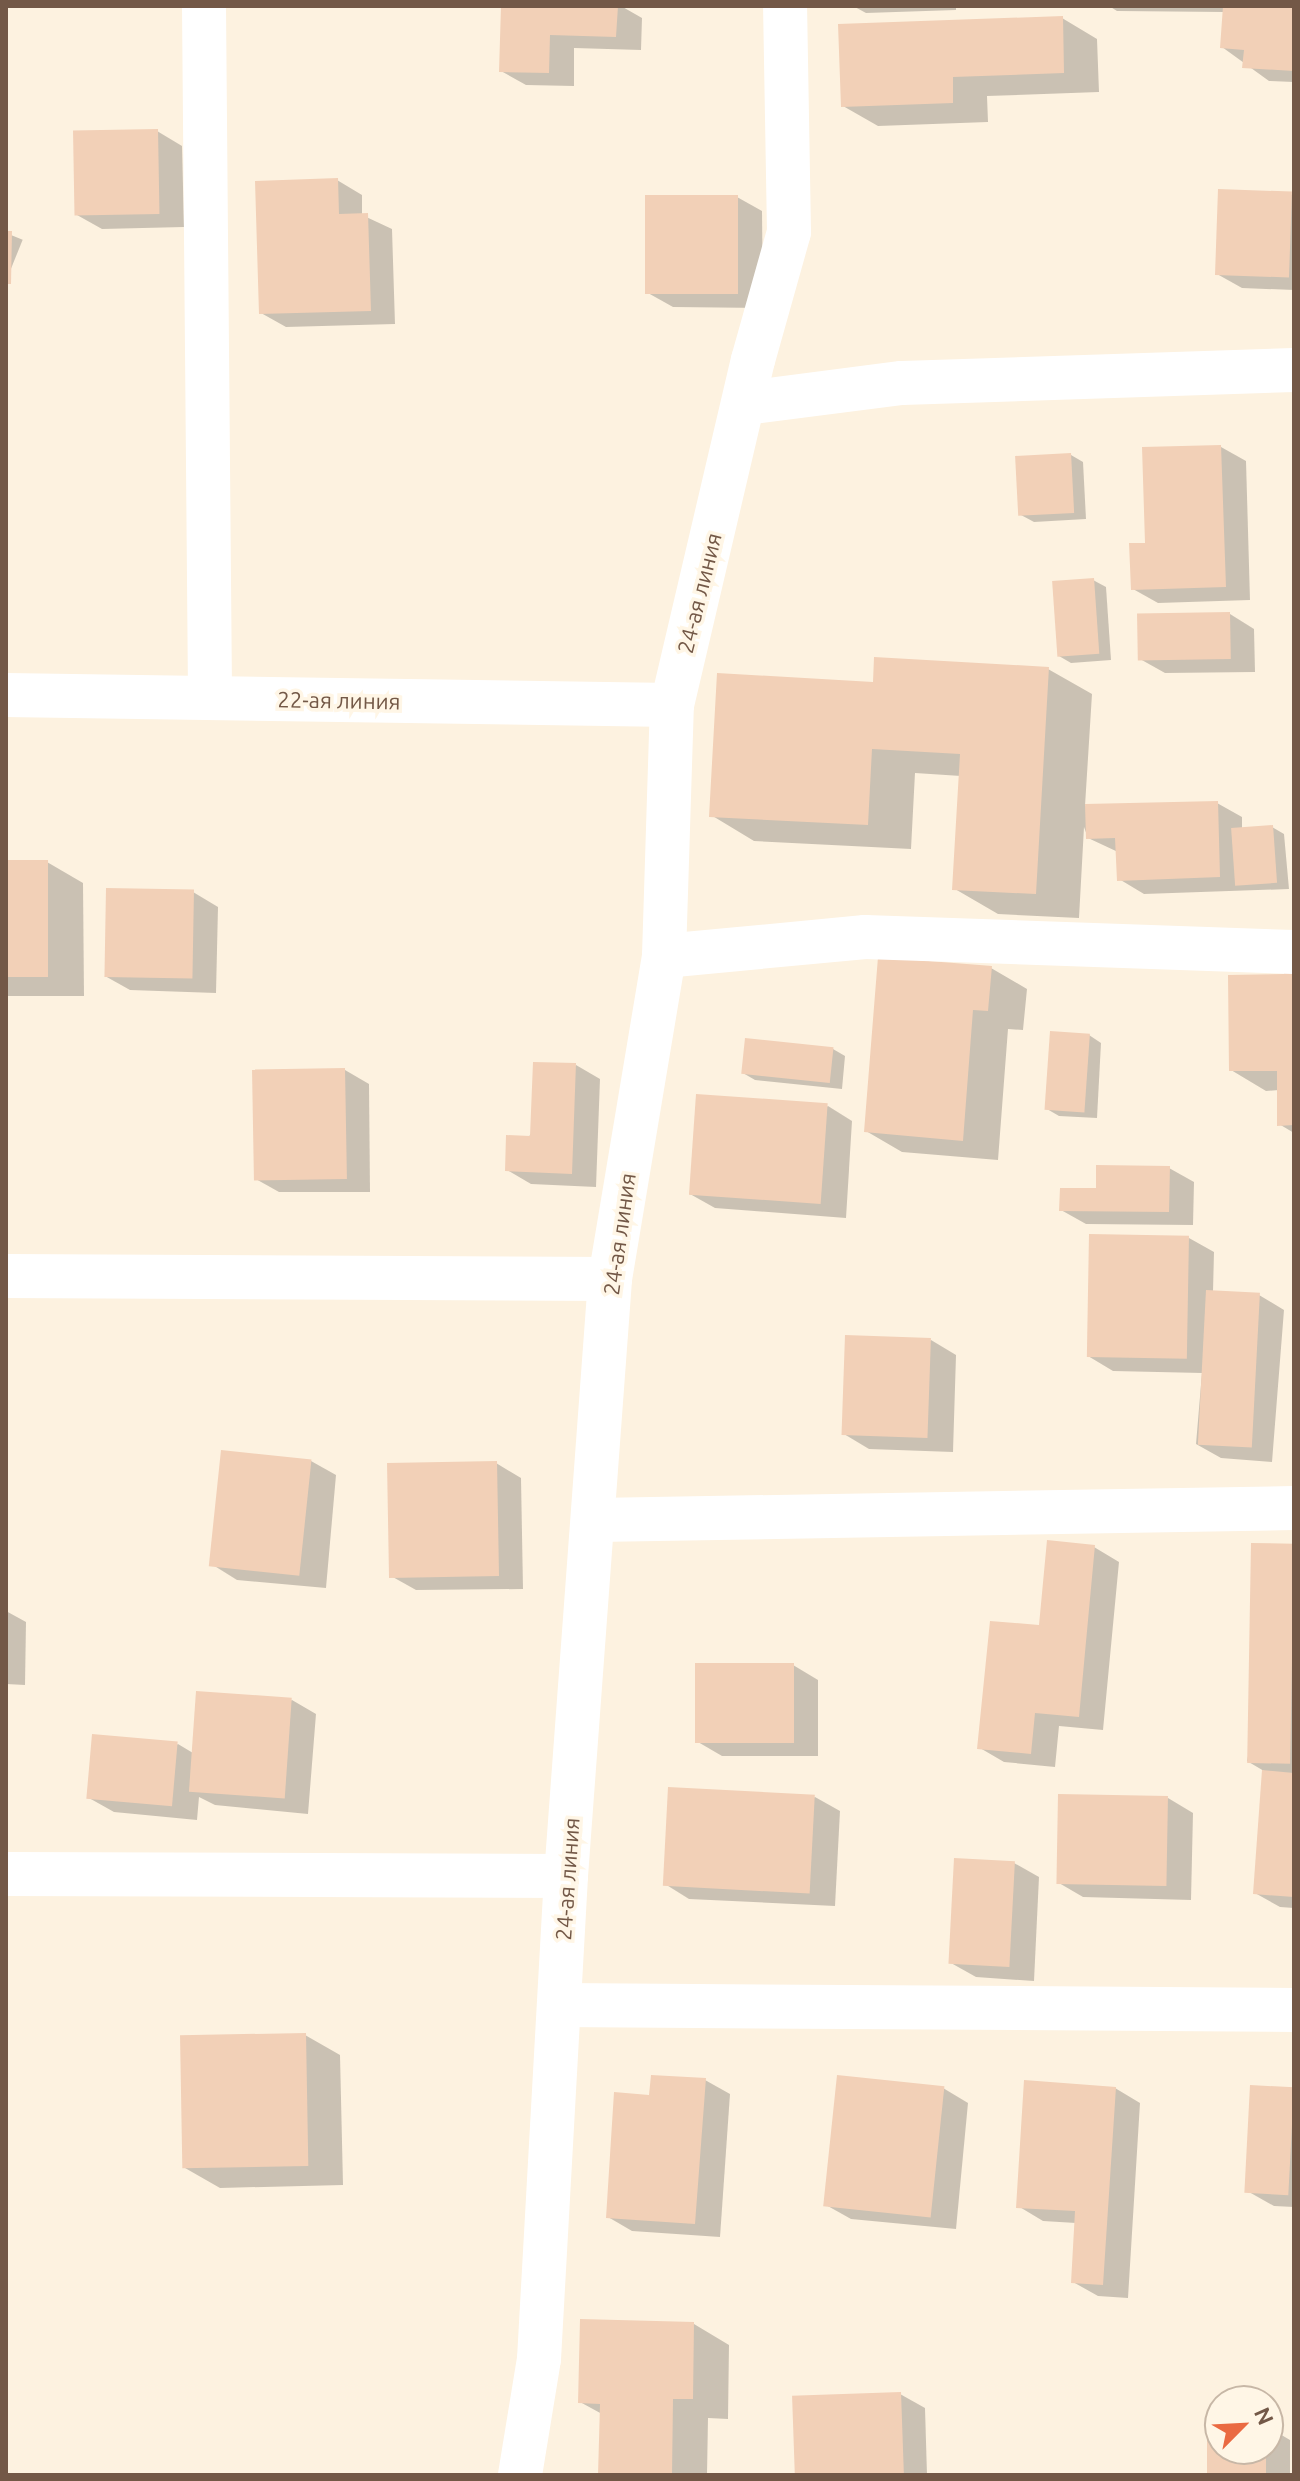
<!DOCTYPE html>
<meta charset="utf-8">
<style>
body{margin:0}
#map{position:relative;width:1300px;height:2481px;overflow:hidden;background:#fdf2e0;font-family:Ubuntu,sans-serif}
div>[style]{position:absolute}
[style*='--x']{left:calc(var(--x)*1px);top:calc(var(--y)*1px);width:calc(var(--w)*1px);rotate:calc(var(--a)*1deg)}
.shadow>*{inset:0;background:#0003;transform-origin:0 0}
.building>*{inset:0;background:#f2d0b7;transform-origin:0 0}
.minor>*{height:44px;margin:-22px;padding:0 22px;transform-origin:22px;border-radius:22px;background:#fff}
span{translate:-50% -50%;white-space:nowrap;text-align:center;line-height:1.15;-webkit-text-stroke:7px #fff6e6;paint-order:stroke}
.street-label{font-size:22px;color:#735847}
.frame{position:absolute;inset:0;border:8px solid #735847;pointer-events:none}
.north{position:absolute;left:1204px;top:2385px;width:80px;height:80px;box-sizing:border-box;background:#fff6e6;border:2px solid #c7b7a6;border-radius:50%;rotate:66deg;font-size:22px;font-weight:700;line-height:32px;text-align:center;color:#735847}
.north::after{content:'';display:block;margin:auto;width:28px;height:36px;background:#ea6a42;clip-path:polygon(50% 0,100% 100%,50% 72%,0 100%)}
</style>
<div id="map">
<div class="shadow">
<div style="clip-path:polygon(503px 6px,621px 6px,642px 18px,641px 50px,574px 48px,574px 86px,526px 85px,501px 71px)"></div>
<div style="clip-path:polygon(853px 6px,956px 6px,956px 10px,866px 13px)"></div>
<div style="clip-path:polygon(1109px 6px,1294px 6px,1294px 82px,1269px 81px,1222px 47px,1224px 12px,1117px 11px)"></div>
<div style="clip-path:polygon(1062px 18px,1097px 39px,1099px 92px,987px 96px,988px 122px,878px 126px,843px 106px)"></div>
<div style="clip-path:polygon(157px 131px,182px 146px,184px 227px,102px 229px,77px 215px)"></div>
<div style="clip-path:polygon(337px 180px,362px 195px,362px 215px,392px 229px,395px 324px,286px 327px,261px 313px)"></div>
<div style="clip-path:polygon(1292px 194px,1294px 290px,1242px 288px,1217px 274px)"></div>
<div style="clip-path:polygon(737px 197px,762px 211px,763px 308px,673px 307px,648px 293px)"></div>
<div style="left:6px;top:233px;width:18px;height:57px;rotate:22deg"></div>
<div style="clip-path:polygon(1221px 447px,1246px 461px,1250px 600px,1158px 603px,1133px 589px,1147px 545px)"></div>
<div style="clip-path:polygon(1071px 455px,1083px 462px,1086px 519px,1034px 522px,1021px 515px)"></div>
<div style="clip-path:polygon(1093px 580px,1106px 587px,1111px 660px,1071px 663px,1059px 656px)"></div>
<div style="clip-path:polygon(1230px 614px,1254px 629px,1255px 672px,1165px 673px,1140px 659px)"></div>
<div style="clip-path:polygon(1048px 669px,1092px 694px,1085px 806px,1217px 803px,1242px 817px,1242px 829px,1272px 827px,1284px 834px,1289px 889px,1144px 894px,1119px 879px,1118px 852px,1088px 838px,1084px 827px,1079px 918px,998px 914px,955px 889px,961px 776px,915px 773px,911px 849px,754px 841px,711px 815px,874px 684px)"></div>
<div style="clip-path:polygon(6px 862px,47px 862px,83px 883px,84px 996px,6px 996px)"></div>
<div style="clip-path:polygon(193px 892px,218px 907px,216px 993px,130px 990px,105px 976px)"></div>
<div style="clip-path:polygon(991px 968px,1027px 989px,1023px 1030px,1008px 1029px,998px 1160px,902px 1152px,866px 1131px)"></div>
<div style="clip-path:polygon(1294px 968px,1294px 1133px,1279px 1124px,1279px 1090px,1266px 1091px,1231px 1070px)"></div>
<div style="clip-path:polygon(1089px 1035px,1101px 1043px,1097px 1118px,1059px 1116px,1047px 1109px)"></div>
<div style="clip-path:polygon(833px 1049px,845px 1056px,842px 1089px,755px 1080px,743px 1073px)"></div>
<div style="clip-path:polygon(576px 1065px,600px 1079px,596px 1187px,531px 1184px,507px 1170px)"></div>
<div style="clip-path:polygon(345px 1070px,369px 1084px,370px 1192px,279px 1192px,254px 1178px)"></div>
<div style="clip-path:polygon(828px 1106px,852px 1121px,846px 1218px,715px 1208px,690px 1194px)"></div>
<div style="clip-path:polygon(1169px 1168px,1194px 1182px,1193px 1225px,1086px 1224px,1061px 1210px,1098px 1190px)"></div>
<div style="clip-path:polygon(1189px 1238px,1214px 1252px,1213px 1292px,1259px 1295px,1284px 1310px,1272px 1462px,1221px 1458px,1196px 1444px,1202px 1373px,1113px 1371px,1088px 1356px)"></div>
<div style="clip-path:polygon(931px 1340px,956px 1355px,953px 1452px,869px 1449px,844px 1434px)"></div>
<div style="clip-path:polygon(311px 1461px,336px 1475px,326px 1588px,237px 1580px,213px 1565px)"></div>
<div style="clip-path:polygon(496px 1463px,521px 1478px,523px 1589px,416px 1590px,391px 1576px)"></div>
<div style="clip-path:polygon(1294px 1546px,1294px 1908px,1280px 1907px,1255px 1893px,1264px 1771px,1247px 1761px)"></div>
<div style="clip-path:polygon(1094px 1547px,1119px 1562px,1103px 1730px,1059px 1726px,1055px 1767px,1004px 1762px,980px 1748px,1041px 1627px)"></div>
<div style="clip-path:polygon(6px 1611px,26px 1622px,25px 1685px,6px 1684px)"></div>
<div style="clip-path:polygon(793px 1665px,818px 1680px,818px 1756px,722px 1756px,698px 1742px)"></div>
<div style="clip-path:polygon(292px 1700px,316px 1714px,308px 1814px,215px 1805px,199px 1797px,197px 1820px,114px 1812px,89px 1798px,178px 1744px,193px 1753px)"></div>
<div style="clip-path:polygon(6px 1759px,8px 1760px,7px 1822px,6px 1822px)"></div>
<div style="clip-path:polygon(815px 1797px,840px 1811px,835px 1906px,689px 1899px,665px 1884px)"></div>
<div style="clip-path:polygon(1168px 1798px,1193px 1813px,1191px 1900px,1083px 1897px,1059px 1883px)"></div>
<div style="clip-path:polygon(1014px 1863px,1039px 1877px,1034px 1981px,976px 1977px,951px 1963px)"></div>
<div style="clip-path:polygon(305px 2035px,340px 2055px,343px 2185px,220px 2188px,185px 2168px)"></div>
<div style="clip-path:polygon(705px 2080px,730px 2094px,720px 2237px,632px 2231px,608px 2217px,651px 2097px)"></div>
<div style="clip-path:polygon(943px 2088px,968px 2103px,956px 2229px,851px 2219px,826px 2205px)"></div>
<div style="clip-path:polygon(1115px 2088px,1140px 2103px,1128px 2298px,1098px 2296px,1073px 2282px,1076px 2223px,1043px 2221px,1018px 2206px)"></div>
<div style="clip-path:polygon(1294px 2089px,1294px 2207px,1274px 2206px,1249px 2192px)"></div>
<div style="clip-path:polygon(694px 2324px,729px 2345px,728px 2419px,708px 2418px,707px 2475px,600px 2475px,602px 2414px,580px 2402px)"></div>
<div style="clip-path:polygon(900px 2394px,925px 2408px,927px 2475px,794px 2475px)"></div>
<div style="clip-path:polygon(1220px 2425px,1220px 2449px,1268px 2449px,1268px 2427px,1290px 2440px,1290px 2475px,1209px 2475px)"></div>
</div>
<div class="building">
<div style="clip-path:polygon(501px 6px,618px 6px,616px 37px,550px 35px,549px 73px,499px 72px)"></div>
<div style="clip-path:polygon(1223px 6px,1294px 6px,1294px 71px,1242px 68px,1244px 50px,1220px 48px)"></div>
<div style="clip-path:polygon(1063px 16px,1064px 73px,953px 77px,953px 103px,841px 107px,838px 24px)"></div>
<div style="left:158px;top:129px;width:85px;height:85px;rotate:89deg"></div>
<div style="clip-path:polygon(338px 178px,339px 214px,368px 213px,371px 311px,259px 314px,255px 181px)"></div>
<div style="left:1218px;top:189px;width:74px;height:86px;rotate:2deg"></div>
<div style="left:645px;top:195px;width:93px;height:99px"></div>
<div style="clip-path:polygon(6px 231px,12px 231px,11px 284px,6px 284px)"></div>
<div style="clip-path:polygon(1221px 445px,1226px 587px,1131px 590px,1129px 543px,1145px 543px,1142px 447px)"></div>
<div style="left:1071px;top:453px;width:60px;height:56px;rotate:87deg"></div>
<div style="left:1094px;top:578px;width:76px;height:42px;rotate:86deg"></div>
<div style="left:1230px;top:612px;width:47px;height:93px;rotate:89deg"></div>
<div style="clip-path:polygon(874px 657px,1049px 667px,1036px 894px,952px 890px,960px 754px,872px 749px,868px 825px,709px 817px,717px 673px,873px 682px)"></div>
<div style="clip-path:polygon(1218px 801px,1220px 877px,1117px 881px,1115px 838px,1086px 839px,1085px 804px)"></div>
<div style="left:1273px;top:825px;width:58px;height:42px;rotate:86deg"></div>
<div style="left:6px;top:860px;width:42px;height:117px"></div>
<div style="left:106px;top:888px;width:88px;height:89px;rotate:1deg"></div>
<div style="clip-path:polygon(878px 957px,992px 966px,988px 1011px,973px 1010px,963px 1141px,864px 1132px)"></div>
<div style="clip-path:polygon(1284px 966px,1294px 966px,1294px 1125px,1277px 1126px,1277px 1071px,1229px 1071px,1228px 975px,1284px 974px)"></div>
<div style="left:1050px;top:1031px;width:40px;height:79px;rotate:4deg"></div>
<div style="left:745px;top:1038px;width:89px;height:36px;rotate:6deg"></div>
<div style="clip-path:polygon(533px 1062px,576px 1063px,572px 1174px,505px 1171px,506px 1135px,530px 1136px)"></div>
<div style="left:345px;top:1068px;width:111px;height:93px;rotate:89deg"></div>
<div style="left:696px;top:1094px;width:132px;height:101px;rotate:4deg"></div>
<div style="clip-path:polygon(1096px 1165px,1170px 1166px,1169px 1212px,1059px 1211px,1060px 1188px,1096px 1188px)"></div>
<div style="left:1089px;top:1234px;width:100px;height:123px;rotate:1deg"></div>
<div style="left:1206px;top:1290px;width:54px;height:155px;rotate:3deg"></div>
<div style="left:845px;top:1335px;width:86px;height:100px;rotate:2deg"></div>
<div style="left:221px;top:1450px;width:91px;height:117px;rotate:6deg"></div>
<div style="left:497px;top:1461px;width:115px;height:110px;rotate:89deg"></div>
<div style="clip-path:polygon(1047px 1540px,1095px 1545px,1079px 1717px,1035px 1713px,1031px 1754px,977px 1749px,990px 1621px,1039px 1625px)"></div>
<div style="left:1251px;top:1543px;width:43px;height:220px;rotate:1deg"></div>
<div style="left:794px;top:1663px;width:80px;height:99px;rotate:90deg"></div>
<div style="left:196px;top:1691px;width:96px;height:101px;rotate:4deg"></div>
<div style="left:92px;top:1734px;width:86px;height:65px;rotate:5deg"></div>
<div style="clip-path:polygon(1262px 1770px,1294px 1773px,1294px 1897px,1253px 1894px)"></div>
<div style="left:668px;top:1787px;width:147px;height:99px;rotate:3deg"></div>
<div style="left:1058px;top:1794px;width:110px;height:90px;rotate:1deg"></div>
<div style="left:954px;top:1858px;width:61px;height:106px;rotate:3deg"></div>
<div style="left:306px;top:2033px;width:133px;height:126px;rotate:89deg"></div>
<div style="clip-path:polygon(651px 2075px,706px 2078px,695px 2224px,606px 2218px,614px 2092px,649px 2095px)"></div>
<div style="left:837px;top:2075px;width:108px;height:132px;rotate:6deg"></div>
<div style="clip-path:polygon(1024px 2080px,1116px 2087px,1103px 2285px,1071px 2283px,1075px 2211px,1016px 2208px)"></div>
<div style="left:1250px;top:2085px;width:44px;height:108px;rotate:3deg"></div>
<div style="clip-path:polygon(580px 2319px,694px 2322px,693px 2399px,673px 2399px,672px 2475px,598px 2475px,600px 2404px,578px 2403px)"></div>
<div style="left:901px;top:2392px;width:83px;height:109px;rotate:88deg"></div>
<div style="clip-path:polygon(1220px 2423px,1220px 2449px,1266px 2449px,1266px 2475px,1207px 2475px,1207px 2424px)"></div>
</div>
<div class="minor">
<div style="--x:204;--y:6;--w:692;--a:89.5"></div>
<div style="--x:745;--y:403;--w:158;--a:-7.3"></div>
<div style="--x:902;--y:383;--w:392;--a:-1.9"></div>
<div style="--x:6;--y:695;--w:666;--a:0.86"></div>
<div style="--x:664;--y:956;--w:202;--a:-5.4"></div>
<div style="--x:865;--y:937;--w:429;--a:2"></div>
<div style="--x:6;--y:1276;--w:604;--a:0.28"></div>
<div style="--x:596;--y:1520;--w:698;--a:-0.98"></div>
<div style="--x:6;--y:1874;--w:560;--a:0.2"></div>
<div style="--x:559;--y:2005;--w:735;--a:0.39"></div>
<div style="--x:520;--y:2475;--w:118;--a:-80.7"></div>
<div style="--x:539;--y:2359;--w:484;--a:-86.8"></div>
<div style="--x:566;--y:1876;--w:599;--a:-85.78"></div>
<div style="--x:610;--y:1279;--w:327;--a:-80.5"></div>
<div style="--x:664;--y:956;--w:251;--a:-88.2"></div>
<div style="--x:672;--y:705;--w:354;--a:-76.8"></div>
<div style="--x:753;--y:360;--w:133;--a:-74.3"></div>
<div style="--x:789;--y:232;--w:226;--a:-91"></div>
</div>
<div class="street-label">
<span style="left:699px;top:593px;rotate:-76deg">24-ая линия</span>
<span style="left:339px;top:700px;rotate:1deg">22-ая линия</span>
<span style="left:619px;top:1234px;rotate:-82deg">24-ая линия</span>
<span style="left:567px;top:1879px;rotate:-86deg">24-ая линия</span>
</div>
<div class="frame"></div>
<div class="north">N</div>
</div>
